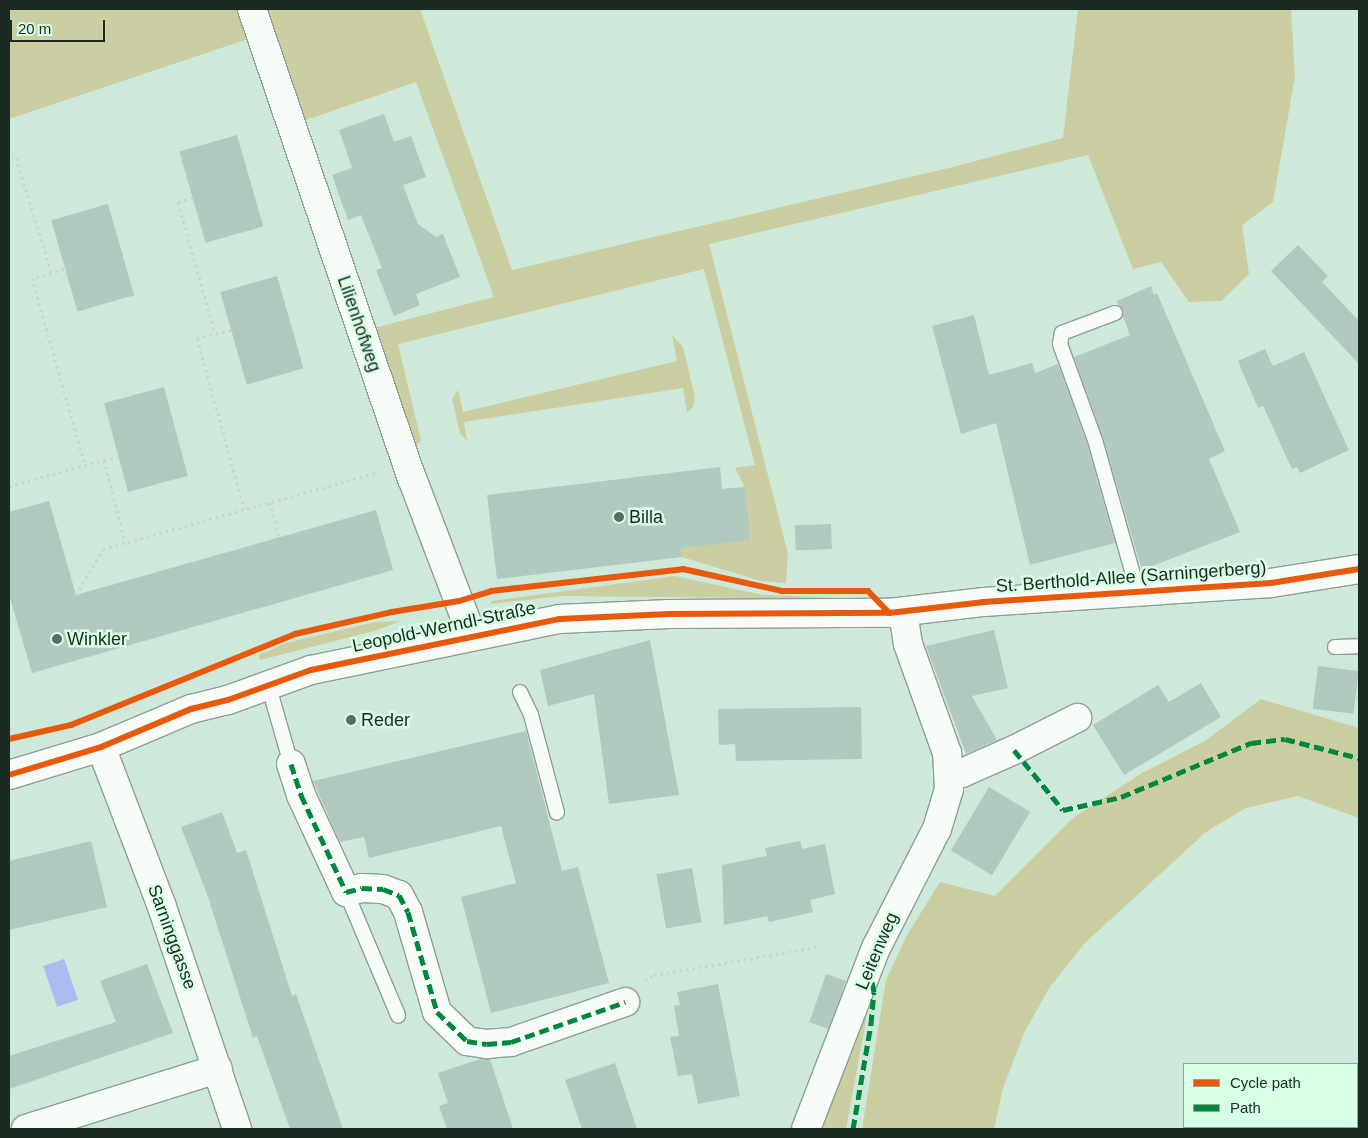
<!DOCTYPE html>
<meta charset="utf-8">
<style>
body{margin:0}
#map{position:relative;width:1368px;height:1138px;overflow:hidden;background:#cee8d9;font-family:Arial,sans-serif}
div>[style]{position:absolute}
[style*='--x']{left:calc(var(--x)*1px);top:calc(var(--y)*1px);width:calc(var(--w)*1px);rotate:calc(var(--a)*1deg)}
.green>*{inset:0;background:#cbcea0}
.water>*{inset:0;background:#acbbef;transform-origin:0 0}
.building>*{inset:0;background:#b2c9bf;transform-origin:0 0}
.path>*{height:3px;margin-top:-1.5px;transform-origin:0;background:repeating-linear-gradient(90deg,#cbd4cf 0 2.5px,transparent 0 6.5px)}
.roads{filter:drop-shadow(1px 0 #8da095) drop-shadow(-1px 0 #8da095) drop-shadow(0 1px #8da095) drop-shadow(0 -1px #8da095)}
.service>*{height:14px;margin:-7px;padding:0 7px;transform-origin:7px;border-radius:7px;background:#f8fcf9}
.minor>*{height:28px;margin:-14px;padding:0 14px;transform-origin:14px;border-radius:14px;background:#f8fcf9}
.tertiary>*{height:28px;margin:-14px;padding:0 14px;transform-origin:14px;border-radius:14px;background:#f8fcf9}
.quiet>*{height:5px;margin-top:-2.5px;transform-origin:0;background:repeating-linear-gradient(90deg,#00873e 0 10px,transparent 0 15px)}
.cycleway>*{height:6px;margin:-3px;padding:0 3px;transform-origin:3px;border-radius:3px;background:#e8590c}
.dots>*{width:14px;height:14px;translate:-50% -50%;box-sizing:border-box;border:2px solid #d8fee6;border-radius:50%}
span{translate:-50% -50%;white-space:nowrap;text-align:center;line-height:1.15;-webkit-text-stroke:5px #d8fee6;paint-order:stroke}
.street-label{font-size:18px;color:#1a2c21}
.poi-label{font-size:18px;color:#1a2c21}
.left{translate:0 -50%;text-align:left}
.frame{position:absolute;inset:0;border:10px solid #1a2c21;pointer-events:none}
.legend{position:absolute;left:1183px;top:1063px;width:175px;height:65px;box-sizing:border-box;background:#d8fee6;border:1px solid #8caa97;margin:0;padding:6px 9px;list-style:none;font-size:15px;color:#1a2c21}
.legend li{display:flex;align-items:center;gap:10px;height:25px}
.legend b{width:25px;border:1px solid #8caa97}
.scale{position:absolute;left:10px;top:20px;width:95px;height:22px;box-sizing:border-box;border:2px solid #1a2c21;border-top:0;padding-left:6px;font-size:15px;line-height:18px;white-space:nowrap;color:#1a2c21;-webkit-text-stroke:4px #d8fee6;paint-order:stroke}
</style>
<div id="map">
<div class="green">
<div style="clip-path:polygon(9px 9px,238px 9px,248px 39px,9px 119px)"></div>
<div style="clip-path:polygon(262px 9px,420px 9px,512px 270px,953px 167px,1063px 138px,1078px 9px,1291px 9px,1295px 76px,1273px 202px,1242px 225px,1249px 274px,1221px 301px,1189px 302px,1161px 262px,1133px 269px,1088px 155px,709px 244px,788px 554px,786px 583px,761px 581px,682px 557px,681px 548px,751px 539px,745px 487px,735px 468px,755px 465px,704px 269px,398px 344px,421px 441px,411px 449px,374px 328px,494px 297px,416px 82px,303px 121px)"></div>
<div style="clip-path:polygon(672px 335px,683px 347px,695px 397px,693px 407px,687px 412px,683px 388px,464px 422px,467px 441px,460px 433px,452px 399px,458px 390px,463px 412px,677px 361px)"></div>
<div style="clip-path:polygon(675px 576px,763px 595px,865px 599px,562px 596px,491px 604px,491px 601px)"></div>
<div style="clip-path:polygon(401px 621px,374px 631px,260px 660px,259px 655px,286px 643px,375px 622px)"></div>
<div style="clip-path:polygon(1261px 699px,1359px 728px,1359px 818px,1298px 796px,1246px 808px,1206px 832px,1085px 943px,1049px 988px,1024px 1033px,1003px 1088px,994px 1129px,862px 1129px,886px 980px,907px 935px,940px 882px,995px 896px,1073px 818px,1142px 773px,1205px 741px)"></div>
<div style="clip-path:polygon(862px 1008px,866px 1020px,846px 1129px,816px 1129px)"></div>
</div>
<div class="water">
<div style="left:64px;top:959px;width:43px;height:22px;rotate:71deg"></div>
</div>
<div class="building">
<div style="clip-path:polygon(384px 114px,394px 142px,411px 136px,426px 177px,403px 185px,418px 224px,436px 237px,443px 234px,460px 277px,416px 294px,420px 305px,394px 316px,376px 270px,382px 268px,361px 215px,348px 220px,332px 175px,352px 168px,339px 130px)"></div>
<div style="left:237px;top:135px;width:95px;height:60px;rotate:74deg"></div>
<div style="left:108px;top:204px;width:95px;height:59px;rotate:74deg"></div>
<div style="clip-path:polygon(1298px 245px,1328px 276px,1322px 282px,1359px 321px,1359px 364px,1271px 271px)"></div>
<div style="left:277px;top:276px;width:96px;height:59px;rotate:74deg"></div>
<div style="clip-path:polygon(1151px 286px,1154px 295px,1157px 293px,1225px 451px,1209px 459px,1240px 532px,1142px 570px,1103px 438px,1074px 357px,1130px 335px,1117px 301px)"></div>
<div style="clip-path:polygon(974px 315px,989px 375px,1032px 363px,1035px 373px,1058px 364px,1087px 443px,1115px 543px,1030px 565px,996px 423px,961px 434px,932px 326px)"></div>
<div style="clip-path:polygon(1265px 349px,1273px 366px,1304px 352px,1349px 450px,1300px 473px,1297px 467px,1292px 469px,1263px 406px,1258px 408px,1238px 361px)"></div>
<div style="left:164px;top:387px;width:92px;height:62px;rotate:75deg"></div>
<div style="clip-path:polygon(720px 467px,722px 489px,745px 487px,751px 540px,681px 548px,682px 557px,497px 579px,487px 495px)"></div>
<div style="clip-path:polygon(49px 501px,76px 595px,376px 510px,393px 570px,32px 673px,9px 594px,9px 512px)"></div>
<div style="left:831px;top:524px;width:25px;height:36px;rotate:88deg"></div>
<div style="clip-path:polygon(994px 630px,1008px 688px,972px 696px,997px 740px,966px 754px,926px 646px)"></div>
<div style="clip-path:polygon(650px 640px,679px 795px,609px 804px,594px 694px,548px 706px,540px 670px)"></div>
<div style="left:1318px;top:666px;width:41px;height:43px;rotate:7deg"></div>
<div style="clip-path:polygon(1201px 683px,1221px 717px,1124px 775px,1093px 725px,1158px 685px,1169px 702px)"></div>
<div style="clip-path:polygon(861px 707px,862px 759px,736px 761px,735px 744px,719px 745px,718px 709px)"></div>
<div style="clip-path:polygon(526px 731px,562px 871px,578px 867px,609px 983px,491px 1013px,461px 897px,516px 883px,501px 826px,369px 858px,364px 837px,340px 842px,313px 781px)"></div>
<div style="left:989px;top:787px;width:48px;height:74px;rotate:31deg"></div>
<div style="clip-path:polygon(222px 812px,237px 853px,246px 850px,292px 996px,296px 994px,343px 1129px,290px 1129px,257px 1036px,253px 1038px,207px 894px,181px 827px)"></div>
<div style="clip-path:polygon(91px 841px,107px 907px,9px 930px,9px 861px)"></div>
<div style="clip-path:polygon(800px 841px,802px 849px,825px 844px,835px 894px,810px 900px,813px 912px,769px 922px,767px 916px,724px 925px,722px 865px,767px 856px,765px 848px)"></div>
<div style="left:692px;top:868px;width:55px;height:36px;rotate:80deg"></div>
<div style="clip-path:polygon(147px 964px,173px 1033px,9px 1089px,9px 1056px,116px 1022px,100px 981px)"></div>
<div style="left:826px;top:974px;width:21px;height:51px;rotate:19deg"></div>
<div style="clip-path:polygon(718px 984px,740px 1096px,698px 1104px,692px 1074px,678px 1076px,670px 1037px,679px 1036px,674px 1006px,680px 1005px,677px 992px)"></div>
<div style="clip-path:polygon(480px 1059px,490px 1059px,513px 1129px,447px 1129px,439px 1106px,448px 1103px,438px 1073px)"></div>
<div style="clip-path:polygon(615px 1063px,637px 1129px,582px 1129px,565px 1080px)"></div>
</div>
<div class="path">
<div style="--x:16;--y:158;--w:119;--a:72.9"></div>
<div style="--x:193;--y:198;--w:16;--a:165"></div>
<div style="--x:178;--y:202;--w:137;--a:74.3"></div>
<div style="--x:64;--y:269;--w:33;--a:164"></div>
<div style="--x:32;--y:278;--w:194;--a:74.2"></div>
<div style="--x:231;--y:330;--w:35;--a:167"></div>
<div style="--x:197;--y:338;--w:177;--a:74.6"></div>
<div style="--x:104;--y:460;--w:14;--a:-12"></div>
<div style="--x:9;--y:486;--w:98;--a:-15.3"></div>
<div style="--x:104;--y:460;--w:85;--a:75.6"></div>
<div style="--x:270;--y:502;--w:36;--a:76"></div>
<div style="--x:76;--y:595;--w:53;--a:-59.6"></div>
<div style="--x:103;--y:549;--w:286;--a:-15.6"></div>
<div style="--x:645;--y:981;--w:11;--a:-34"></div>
<div style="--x:654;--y:975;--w:166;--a:-9.7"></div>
</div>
<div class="roads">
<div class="service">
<div style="--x:1115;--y:313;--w:57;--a:159.3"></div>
<div style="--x:1062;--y:333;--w:11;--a:100"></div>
<div style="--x:1060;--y:344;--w:102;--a:70"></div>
<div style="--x:1095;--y:440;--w:158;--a:74.2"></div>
<div style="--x:1335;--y:647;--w:24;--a:-2"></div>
<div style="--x:268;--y:684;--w:83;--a:74"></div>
<div style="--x:520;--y:692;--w:25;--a:64"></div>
<div style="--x:531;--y:715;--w:101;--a:75.1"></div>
<div style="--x:346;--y:892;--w:134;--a:67.1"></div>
</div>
<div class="minor">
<div style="--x:252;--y:9;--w:496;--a:71.2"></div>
<div style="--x:412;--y:478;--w:169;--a:69.2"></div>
<div style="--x:101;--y:747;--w:171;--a:69.1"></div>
<div style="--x:162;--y:907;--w:234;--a:71.3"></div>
<div style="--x:291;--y:764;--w:33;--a:72"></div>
<div style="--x:301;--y:795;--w:107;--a:65.1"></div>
<div style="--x:346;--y:892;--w:16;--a:-14"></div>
<div style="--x:362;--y:888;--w:21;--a:3"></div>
<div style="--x:383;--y:889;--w:17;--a:21"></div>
<div style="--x:399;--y:895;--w:19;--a:62"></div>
<div style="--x:408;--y:912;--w:104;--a:73.8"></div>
<div style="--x:437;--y:1012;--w:42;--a:44"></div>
<div style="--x:467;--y:1041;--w:20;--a:9"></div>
<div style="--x:487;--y:1044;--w:24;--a:-5"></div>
<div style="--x:511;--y:1042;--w:121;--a:-19.3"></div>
<div style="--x:950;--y:774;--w:12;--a:-5"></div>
<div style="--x:962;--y:773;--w:57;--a:-23.9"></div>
<div style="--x:1014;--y:750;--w:71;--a:-26.9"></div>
<div style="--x:26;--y:1129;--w:201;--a:-17.4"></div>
<div style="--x:806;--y:1129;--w:194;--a:-68.9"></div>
<div style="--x:876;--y:948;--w:134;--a:-62.9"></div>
<div style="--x:937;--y:829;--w:42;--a:-73.3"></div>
<div style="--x:949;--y:789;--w:36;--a:-93"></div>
<div style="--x:947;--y:753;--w:116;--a:-109.7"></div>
<div style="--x:908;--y:644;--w:32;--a:-99"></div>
</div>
<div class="tertiary">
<div style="--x:9;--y:775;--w:96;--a:-16.9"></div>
<div style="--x:101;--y:747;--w:98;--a:-22.9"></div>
<div style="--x:191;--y:709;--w:38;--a:-14"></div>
<div style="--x:228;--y:700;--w:88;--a:-19.9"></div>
<div style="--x:311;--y:670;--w:253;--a:-11.6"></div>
<div style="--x:559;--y:619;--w:110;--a:-2.6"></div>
<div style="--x:669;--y:614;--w:220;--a:-0.3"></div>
<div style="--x:889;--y:613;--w:96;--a:-6.6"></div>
<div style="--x:984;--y:602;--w:288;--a:-3.8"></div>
<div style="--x:1271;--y:583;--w:89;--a:-9"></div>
</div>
</div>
<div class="quiet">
<div style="--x:1014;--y:750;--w:77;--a:50.8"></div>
<div style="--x:1063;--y:810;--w:59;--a:-12.6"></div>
<div style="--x:1121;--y:797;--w:141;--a:-22.6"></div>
<div style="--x:1251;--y:743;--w:34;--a:-7"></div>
<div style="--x:1285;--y:739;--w:76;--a:14.4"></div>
<div style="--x:291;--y:764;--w:33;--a:72"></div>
<div style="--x:301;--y:795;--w:107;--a:65.1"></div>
<div style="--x:346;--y:892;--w:16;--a:-14"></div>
<div style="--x:362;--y:888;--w:21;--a:3"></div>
<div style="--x:383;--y:889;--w:17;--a:21"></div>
<div style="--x:399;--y:895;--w:19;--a:62"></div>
<div style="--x:408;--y:912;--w:104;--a:73.8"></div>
<div style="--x:437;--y:1012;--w:42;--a:44"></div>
<div style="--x:467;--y:1041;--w:20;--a:9"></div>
<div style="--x:487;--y:1044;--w:24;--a:-5"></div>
<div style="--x:511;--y:1042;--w:121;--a:-19.3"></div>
<div style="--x:853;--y:1129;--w:107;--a:-80.3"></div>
<div style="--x:871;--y:1024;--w:32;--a:-85"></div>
<div style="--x:874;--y:992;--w:25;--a:-101"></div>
</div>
<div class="cycleway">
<div style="--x:9;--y:739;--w:64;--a:-12.7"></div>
<div style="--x:71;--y:725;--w:242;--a:-22.1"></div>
<div style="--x:295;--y:634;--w:99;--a:-12.8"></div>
<div style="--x:392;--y:612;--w:68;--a:-9.3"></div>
<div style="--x:459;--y:601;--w:34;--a:-17"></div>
<div style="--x:491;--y:591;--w:193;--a:-6.5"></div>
<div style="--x:683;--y:569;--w:101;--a:12.5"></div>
<div style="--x:782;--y:591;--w:86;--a:0"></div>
<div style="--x:868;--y:591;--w:30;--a:46"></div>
<div style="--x:9;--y:775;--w:96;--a:-16.9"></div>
<div style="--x:101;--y:747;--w:98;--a:-22.9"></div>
<div style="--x:191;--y:709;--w:38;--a:-14"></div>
<div style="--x:228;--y:700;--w:88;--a:-19.9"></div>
<div style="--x:311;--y:670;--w:253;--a:-11.6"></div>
<div style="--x:559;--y:619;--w:110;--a:-2.6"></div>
<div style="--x:669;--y:614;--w:220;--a:-0.3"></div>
<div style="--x:889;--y:613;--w:96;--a:-6.6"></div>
<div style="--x:984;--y:602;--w:288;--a:-3.8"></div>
<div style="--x:1271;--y:583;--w:89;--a:-9"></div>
</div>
<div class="dots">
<div style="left:619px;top:517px;background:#596e61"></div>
<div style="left:57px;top:639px;background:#596e61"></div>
<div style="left:351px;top:720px;background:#596e61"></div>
</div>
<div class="street-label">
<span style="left:359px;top:324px;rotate:71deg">Lilienhofweg</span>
<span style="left:1131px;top:577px;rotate:-4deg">St. Berthold-Allee (Sarningerberg)</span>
<span style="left:444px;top:627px;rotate:-12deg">Leopold-Werndl-Straße</span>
<span style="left:172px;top:937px;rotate:70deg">Sarninggasse</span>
<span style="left:877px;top:951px;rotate:-67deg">Leitenweg</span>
</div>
<div class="poi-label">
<span class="left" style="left:629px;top:517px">Billa</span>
<span class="left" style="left:67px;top:639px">Winkler</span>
<span class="left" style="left:361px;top:720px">Reder</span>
</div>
<div class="frame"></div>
<ul class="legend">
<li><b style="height:6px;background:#e8590c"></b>Cycle path</li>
<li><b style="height:6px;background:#00873e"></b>Path</li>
</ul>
<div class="scale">20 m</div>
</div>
